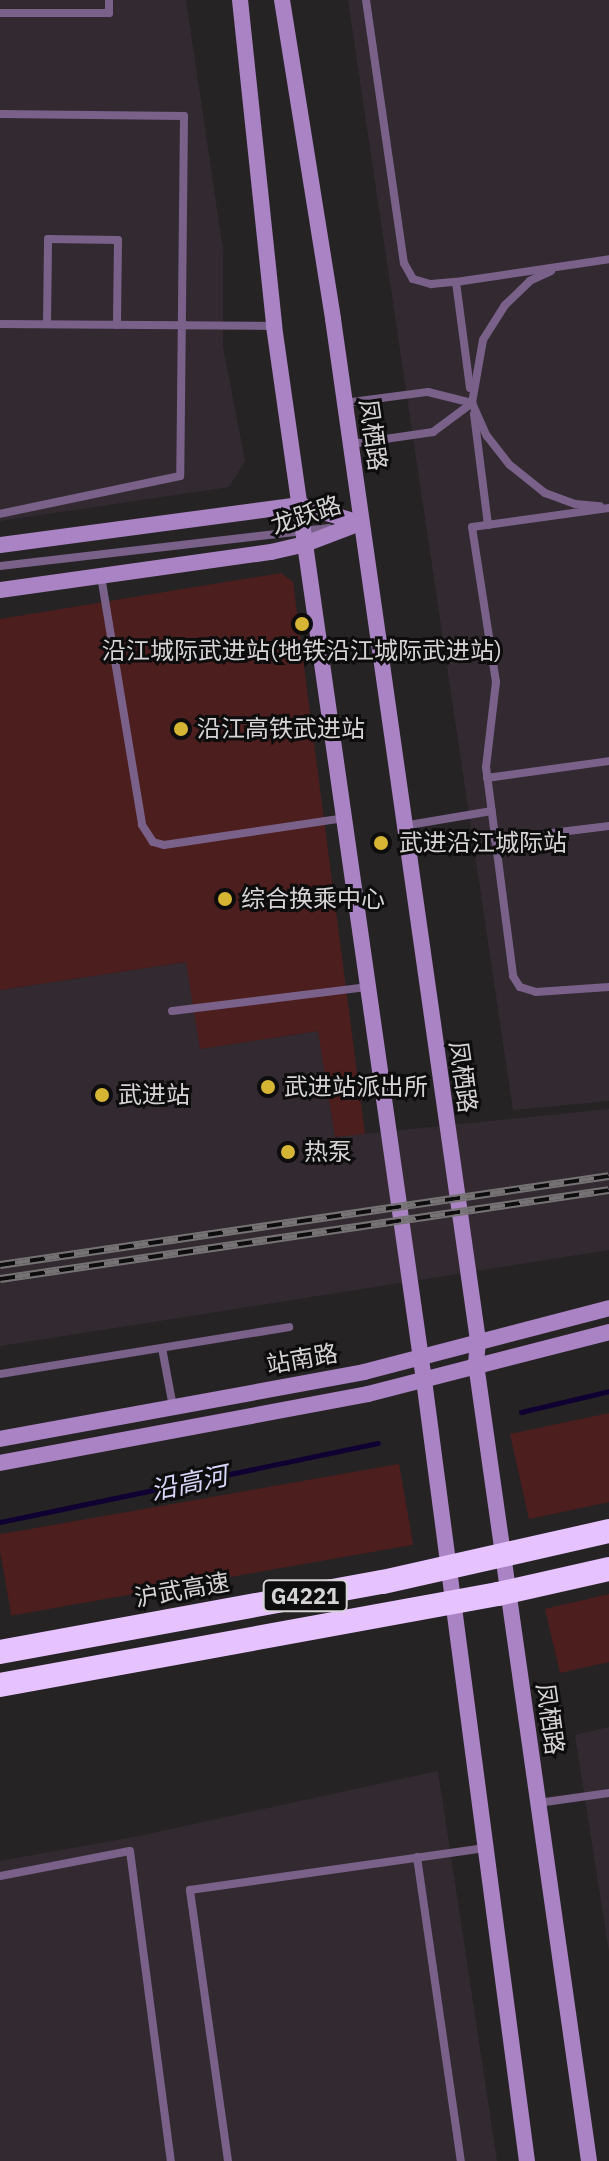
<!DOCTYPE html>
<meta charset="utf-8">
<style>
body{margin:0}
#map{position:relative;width:609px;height:2161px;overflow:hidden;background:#262325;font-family:"IBM Plex Sans","Noto Sans SC",sans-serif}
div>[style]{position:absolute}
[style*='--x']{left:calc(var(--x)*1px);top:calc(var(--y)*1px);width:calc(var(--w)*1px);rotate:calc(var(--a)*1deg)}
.built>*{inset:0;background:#322a30}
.green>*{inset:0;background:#4d1e1e;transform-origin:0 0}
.stream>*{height:5px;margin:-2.5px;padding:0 2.5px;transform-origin:2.5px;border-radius:2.5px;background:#0f0132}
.lane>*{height:8px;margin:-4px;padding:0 4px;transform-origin:4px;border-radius:4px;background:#79618a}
.secondary>*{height:16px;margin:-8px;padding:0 8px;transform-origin:8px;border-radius:8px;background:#aa83c4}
.rail>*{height:8px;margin-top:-4px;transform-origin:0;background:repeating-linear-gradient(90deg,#0e0d0e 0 15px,#767375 0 30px);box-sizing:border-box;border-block:2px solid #767375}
.highway-bridge>*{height:24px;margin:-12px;padding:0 12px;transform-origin:12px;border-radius:12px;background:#e6c2ff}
.dots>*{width:22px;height:22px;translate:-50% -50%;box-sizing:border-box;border:4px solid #0e0d0e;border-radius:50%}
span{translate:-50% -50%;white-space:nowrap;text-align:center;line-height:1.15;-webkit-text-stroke:6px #0e0d0e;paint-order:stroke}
.shield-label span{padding:2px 6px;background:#0e0d0e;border:2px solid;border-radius:6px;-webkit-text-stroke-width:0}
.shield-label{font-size:22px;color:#d6d3d5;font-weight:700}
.street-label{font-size:24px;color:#d6d3d5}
.poi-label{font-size:24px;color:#d6d3d5}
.left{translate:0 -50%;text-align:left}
.water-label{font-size:26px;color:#d7d6f9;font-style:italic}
</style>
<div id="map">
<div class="built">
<div style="clip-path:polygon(0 0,186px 0,223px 250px,223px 347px,245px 461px,229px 487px,0 521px)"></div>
<div style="clip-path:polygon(348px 0,609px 0,609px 1101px,513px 1110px)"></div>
<div style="clip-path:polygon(187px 962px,200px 1049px,319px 1031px,335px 1137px,609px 1109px,609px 1250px,0 1346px,0 990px)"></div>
<div style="clip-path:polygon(609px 1727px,609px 1952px,575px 1735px)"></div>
<div style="clip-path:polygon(438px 1771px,497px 2161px,0 2161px,0 1861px,139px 1836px)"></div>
</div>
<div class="green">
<div style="clip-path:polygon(281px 573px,293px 582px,365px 1134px,335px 1137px,318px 1031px,200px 1049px,186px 962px,0 990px,0 619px)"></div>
<div style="clip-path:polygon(609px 1413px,609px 1502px,529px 1519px,510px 1434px)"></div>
<div style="left:399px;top:1464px;width:82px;height:408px;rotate:80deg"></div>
<div style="clip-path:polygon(609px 1594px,609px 1662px,560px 1673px,545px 1609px)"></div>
</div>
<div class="stream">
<div style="--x:521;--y:1412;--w:90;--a:-13.4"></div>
<div style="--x:0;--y:1522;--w:386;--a:-11.8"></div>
</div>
<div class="lane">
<div style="--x:366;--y:0;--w:266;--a:81.8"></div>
<div style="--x:404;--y:263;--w:18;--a:61"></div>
<div style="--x:413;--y:279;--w:19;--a:16"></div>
<div style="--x:431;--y:284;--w:25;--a:-5"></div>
<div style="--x:456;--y:282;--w:155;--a:-8.5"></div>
<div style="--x:0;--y:13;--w:109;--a:0"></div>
<div style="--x:109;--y:13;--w:13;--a:-90"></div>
<div style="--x:0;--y:114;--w:184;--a:0.6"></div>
<div style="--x:184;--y:116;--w:360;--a:90.6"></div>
<div style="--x:180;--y:476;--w:184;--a:168.1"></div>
<div style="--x:551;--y:271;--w:23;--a:155"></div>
<div style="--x:530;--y:281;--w:35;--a:136"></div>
<div style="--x:505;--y:305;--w:41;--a:122.2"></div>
<div style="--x:483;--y:340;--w:64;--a:99.9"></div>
<div style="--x:472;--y:403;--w:36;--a:66"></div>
<div style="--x:487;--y:436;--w:37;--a:52"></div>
<div style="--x:510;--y:465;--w:45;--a:38.7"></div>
<div style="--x:545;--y:493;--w:32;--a:20"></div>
<div style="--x:575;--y:504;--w:25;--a:5"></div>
<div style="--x:456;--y:282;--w:107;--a:82.5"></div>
<div style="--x:0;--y:324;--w:274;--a:0.4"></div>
<div style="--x:47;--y:324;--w:85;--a:-89.3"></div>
<div style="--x:48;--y:239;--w:70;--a:0.8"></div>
<div style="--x:118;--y:240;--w:85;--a:90.7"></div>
<div style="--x:344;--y:403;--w:85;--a:-7.5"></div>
<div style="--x:428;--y:392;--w:45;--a:14"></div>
<div style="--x:474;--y:414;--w:112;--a:82.8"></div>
<div style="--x:351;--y:444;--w:83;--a:-8.3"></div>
<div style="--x:433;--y:432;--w:49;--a:-36.6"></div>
<div style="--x:609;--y:508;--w:138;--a:172.1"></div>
<div style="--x:472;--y:527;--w:157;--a:81.2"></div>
<div style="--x:496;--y:682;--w:86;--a:96.7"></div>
<div style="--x:486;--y:767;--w:211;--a:82.6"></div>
<div style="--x:513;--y:976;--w:13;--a:58"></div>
<div style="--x:520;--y:987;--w:17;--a:17"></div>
<div style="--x:536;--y:992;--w:73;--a:-3.9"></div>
<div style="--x:0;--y:566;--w:331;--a:-6.6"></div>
<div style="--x:101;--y:576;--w:252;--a:80.6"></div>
<div style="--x:142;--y:825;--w:20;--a:57"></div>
<div style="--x:153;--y:842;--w:11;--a:15"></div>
<div style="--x:164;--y:845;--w:182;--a:-8.5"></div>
<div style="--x:487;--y:778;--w:123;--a:-7.9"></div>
<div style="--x:403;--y:826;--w:90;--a:-9.6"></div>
<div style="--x:495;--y:840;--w:115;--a:-7"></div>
<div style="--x:172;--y:1011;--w:196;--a:-7"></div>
<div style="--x:162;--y:1348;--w:60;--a:79.4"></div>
<div style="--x:0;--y:1374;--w:293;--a:-9.2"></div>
<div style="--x:538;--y:1803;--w:72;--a:-8"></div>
<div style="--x:417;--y:1857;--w:307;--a:81.8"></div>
<div style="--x:0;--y:1876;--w:132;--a:-10.9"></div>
<div style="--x:130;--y:1851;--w:313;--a:82.5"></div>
<div style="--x:228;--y:2161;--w:274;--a:-98"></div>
<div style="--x:190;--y:1890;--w:298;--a:-8.1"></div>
</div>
<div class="secondary">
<div style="--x:240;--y:0;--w:328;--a:84"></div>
<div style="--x:274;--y:326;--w:1065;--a:81.9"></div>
<div style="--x:424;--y:1380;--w:788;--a:82.49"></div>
<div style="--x:282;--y:0;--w:323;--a:80.9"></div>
<div style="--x:333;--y:319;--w:1032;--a:81.92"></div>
<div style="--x:478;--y:1341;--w:23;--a:95"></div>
<div style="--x:476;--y:1364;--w:805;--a:81.93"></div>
<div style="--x:0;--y:545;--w:303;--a:-7.6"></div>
<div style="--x:300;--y:505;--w:63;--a:16.7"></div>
<div style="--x:0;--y:590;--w:274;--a:-8"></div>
<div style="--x:271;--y:552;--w:35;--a:-13"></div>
<div style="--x:305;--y:544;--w:59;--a:-20.9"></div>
<div style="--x:0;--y:1439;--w:370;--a:-10.4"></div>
<div style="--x:364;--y:1372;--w:253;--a:-14.6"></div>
<div style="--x:0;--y:1463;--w:374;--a:-10.6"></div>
<div style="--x:368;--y:1394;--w:249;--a:-14.4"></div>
</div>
<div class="rail">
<div style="--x:0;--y:1265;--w:615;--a:-8.31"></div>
<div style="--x:0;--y:1279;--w:615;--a:-8.31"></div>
</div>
<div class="highway-bridge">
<div style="--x:0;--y:1652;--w:389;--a:-10.4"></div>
<div style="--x:383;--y:1582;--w:232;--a:-12.7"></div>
<div style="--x:0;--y:1685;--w:506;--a:-10.36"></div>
<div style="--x:498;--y:1594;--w:114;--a:-12.7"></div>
</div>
<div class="dots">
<div style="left:302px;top:624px;background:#d6b534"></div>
<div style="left:181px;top:729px;background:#d6b534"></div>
<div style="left:381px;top:843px;background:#d6b534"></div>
<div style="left:225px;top:899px;background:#d6b534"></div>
<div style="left:268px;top:1087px;background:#d6b534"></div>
<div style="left:102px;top:1095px;background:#d6b534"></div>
<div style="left:288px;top:1152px;background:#d6b534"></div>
</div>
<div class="shield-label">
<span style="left:305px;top:1596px">G4221</span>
</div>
<div class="street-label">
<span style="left:373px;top:435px;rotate:82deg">凤栖路</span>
<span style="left:306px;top:515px;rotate:-18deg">龙跃路</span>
<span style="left:463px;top:1077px;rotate:82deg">凤栖路</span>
<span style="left:302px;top:1359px;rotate:-10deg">站南路</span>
<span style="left:182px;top:1590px;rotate:-10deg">沪武高速</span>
<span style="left:550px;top:1719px;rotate:82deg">凤栖路</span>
</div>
<div class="poi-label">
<span style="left:302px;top:651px">沿江城际武进站(地铁沿江城际武进站)</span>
<span class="left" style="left:197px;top:729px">沿江高铁武进站</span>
<span class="left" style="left:399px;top:843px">武进沿江城际站</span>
<span class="left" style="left:241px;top:899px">综合换乘中心</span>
<span class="left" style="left:284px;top:1087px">武进站派出所</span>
<span class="left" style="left:118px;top:1095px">武进站</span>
<span class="left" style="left:304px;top:1152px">热泵</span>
</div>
<div class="water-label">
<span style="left:189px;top:1483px;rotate:-12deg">沿高河</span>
</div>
</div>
